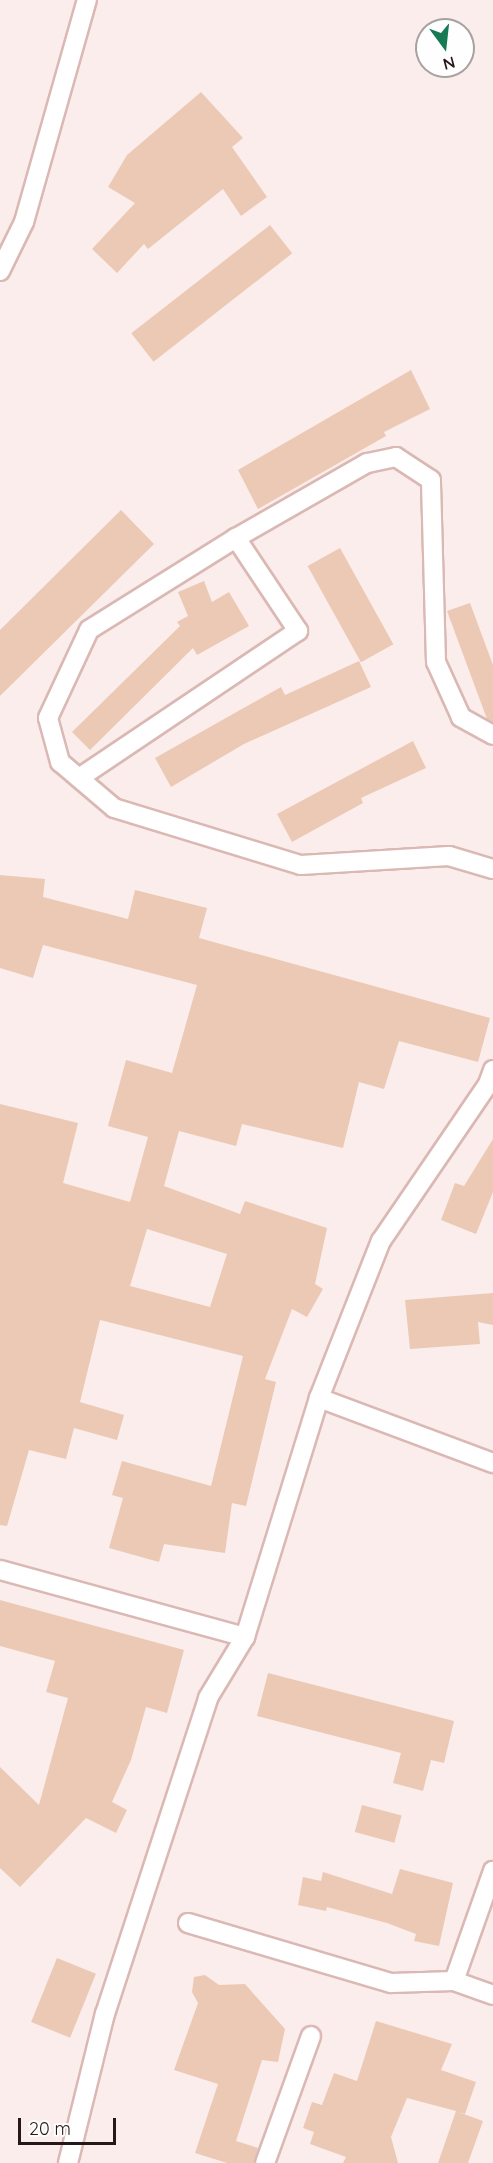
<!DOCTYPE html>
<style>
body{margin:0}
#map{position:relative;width:493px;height:2163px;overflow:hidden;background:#fbedeb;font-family:Quicksand,sans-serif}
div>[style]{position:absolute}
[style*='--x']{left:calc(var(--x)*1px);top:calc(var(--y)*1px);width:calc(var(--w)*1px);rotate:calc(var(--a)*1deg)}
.building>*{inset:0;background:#ecc9b4;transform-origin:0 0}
.roads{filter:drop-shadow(2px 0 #dab8b4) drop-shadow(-2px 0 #dab8b4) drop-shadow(0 2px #dab8b4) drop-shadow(0 -2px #dab8b4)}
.service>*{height:18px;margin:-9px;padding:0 9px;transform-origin:9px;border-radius:9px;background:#fff}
span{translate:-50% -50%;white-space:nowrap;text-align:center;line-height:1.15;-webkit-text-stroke:4.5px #fefefe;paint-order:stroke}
.north{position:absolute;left:415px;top:18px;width:60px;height:60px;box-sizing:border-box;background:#fefefe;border:2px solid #a7a2a2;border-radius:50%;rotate:165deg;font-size:16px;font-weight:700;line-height:24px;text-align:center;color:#251917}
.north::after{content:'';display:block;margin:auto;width:21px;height:27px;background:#167b54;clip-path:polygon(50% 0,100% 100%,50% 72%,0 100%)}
.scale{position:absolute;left:18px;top:2118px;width:98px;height:27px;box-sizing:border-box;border:3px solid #251917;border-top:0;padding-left:8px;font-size:18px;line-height:21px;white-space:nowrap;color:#251917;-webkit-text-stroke:4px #fefefe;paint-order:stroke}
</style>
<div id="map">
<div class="building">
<div style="clip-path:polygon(201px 92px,243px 138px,232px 147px,267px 197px,241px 216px,223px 189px,148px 249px,144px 244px,117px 273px,92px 249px,135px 203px,108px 187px,127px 155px)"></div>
<div style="left:270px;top:225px;width:36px;height:176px;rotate:52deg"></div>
<div style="clip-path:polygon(411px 370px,430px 409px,384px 432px,386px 436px,258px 509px,238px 470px)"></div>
<div style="clip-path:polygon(121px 510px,154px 544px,0 696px,0 630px)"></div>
<div style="left:340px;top:548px;width:110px;height:37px;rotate:61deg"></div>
<div style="clip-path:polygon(204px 581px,212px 602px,229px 592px,249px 626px,197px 655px,193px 648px,90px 750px,72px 732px,180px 626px,177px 622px,188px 616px,178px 592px)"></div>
<div style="clip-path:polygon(470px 603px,493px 665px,493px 722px,487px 719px,447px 611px)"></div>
<div style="clip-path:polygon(359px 661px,371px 687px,244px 744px,171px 787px,155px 758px,281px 687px,285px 695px)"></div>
<div style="clip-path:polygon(413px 741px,426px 768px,361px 798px,363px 803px,292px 842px,277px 814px)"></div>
<div style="clip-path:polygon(evenodd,0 875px,45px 879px,43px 897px,128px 919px,135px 890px,207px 908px,199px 938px,490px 1018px,478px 1062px,399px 1041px,384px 1089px,359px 1082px,343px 1148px,242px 1124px,236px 1146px,179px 1131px,164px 1186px,240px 1214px,245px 1201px,327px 1228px,315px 1284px,323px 1289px,307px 1317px,292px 1309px,265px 1379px,276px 1382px,246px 1506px,232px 1503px,225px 1553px,164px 1544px,159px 1562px,109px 1548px,123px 1498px,112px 1495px,122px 1461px,211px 1486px,243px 1356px,100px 1320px,80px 1402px,124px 1415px,117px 1440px,74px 1428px,66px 1459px,29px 1450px,7px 1526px,0 1525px,0 1104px,78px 1123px,63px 1183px,130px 1202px,148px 1137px,108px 1126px,126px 1060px,172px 1073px,197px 985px,43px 945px,33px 978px,0 968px,0 875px,147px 1229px,227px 1254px,210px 1307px,130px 1286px,147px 1229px)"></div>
<div style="clip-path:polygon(493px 1139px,493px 1192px,476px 1234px,441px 1220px,455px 1183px,464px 1186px)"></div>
<div style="clip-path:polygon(493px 1293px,493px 1325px,478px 1322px,480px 1344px,410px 1349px,405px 1300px)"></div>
<div style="clip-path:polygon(0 1600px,184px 1650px,167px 1713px,146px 1707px,131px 1760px,112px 1802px,127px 1810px,116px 1833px,86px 1818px,20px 1887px,0 1868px,0 1767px,39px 1805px,68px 1698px,46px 1692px,55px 1661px,0 1646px)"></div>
<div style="clip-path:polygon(268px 1673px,454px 1721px,444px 1763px,431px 1760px,423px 1791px,393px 1783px,401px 1753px,257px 1716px)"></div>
<div style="left:362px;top:1805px;width:41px;height:28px;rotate:15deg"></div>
<div style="clip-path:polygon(400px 1869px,453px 1883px,439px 1946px,414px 1941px,416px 1934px,387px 1923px,327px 1907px,326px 1911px,298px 1905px,303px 1877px,321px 1881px,323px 1872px,392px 1894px)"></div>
<div style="left:57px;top:1958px;width:42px;height:69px;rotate:22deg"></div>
<div style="clip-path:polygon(205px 1975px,219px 1985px,245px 1984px,285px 2029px,278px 2062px,262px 2060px,236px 2141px,258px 2148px,254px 2163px,227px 2163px,195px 2153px,218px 2084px,174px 2070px,198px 2003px,192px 1992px,194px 1977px)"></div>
<div style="clip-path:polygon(376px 2021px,452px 2044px,441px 2070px,476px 2082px,465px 2114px,458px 2112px,483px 2121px,468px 2163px,438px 2163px,456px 2111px,407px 2098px,391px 2137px,398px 2163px,343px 2163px,346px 2157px,310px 2144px,314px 2132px,303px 2128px,312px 2102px,322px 2105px,334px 2073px,357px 2081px)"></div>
</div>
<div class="roads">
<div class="service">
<div style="--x:0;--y:271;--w:55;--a:-63.9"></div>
<div style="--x:24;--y:222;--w:231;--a:-74.2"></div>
<div style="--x:493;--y:735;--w:37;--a:-151"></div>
<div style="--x:461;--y:717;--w:60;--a:-114.4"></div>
<div style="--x:436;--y:662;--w:182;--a:-91.6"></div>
<div style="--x:431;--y:480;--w:42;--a:-146.7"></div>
<div style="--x:396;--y:457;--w:30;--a:168"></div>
<div style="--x:367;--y:463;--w:151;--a:150.2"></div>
<div style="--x:236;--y:538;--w:173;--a:148"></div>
<div style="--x:89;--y:630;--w:97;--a:115"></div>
<div style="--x:48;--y:718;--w:46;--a:74.7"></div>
<div style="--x:60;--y:762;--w:71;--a:40.4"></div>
<div style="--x:114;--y:808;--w:195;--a:17"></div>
<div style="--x:301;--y:865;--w:148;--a:-3.5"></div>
<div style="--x:449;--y:856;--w:46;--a:16.5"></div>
<div style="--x:79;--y:778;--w:264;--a:-33.9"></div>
<div style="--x:298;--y:631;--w:112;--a:-123.7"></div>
<div style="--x:319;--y:1398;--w:186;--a:20.5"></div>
<div style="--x:0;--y:1570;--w:254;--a:15.3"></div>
<div style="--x:188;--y:1923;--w:212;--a:16.5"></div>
<div style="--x:391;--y:1983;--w:63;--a:-1.8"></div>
<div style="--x:454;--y:1981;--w:117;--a:-70.5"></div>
<div style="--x:454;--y:1981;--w:41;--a:19.7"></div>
<div style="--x:68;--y:2163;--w:154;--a:-76.1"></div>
<div style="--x:105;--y:2014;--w:332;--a:-71.9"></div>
<div style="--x:208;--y:1698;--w:71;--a:-58.8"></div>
<div style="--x:245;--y:1637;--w:250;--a:-72.8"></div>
<div style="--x:319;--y:1398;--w:169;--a:-68.5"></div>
<div style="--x:381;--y:1241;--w:190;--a:-55.7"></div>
<div style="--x:488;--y:1084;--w:15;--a:-70"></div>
<div style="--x:265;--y:2163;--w:135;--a:-70.1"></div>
</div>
</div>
<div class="north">N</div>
<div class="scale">20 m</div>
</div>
